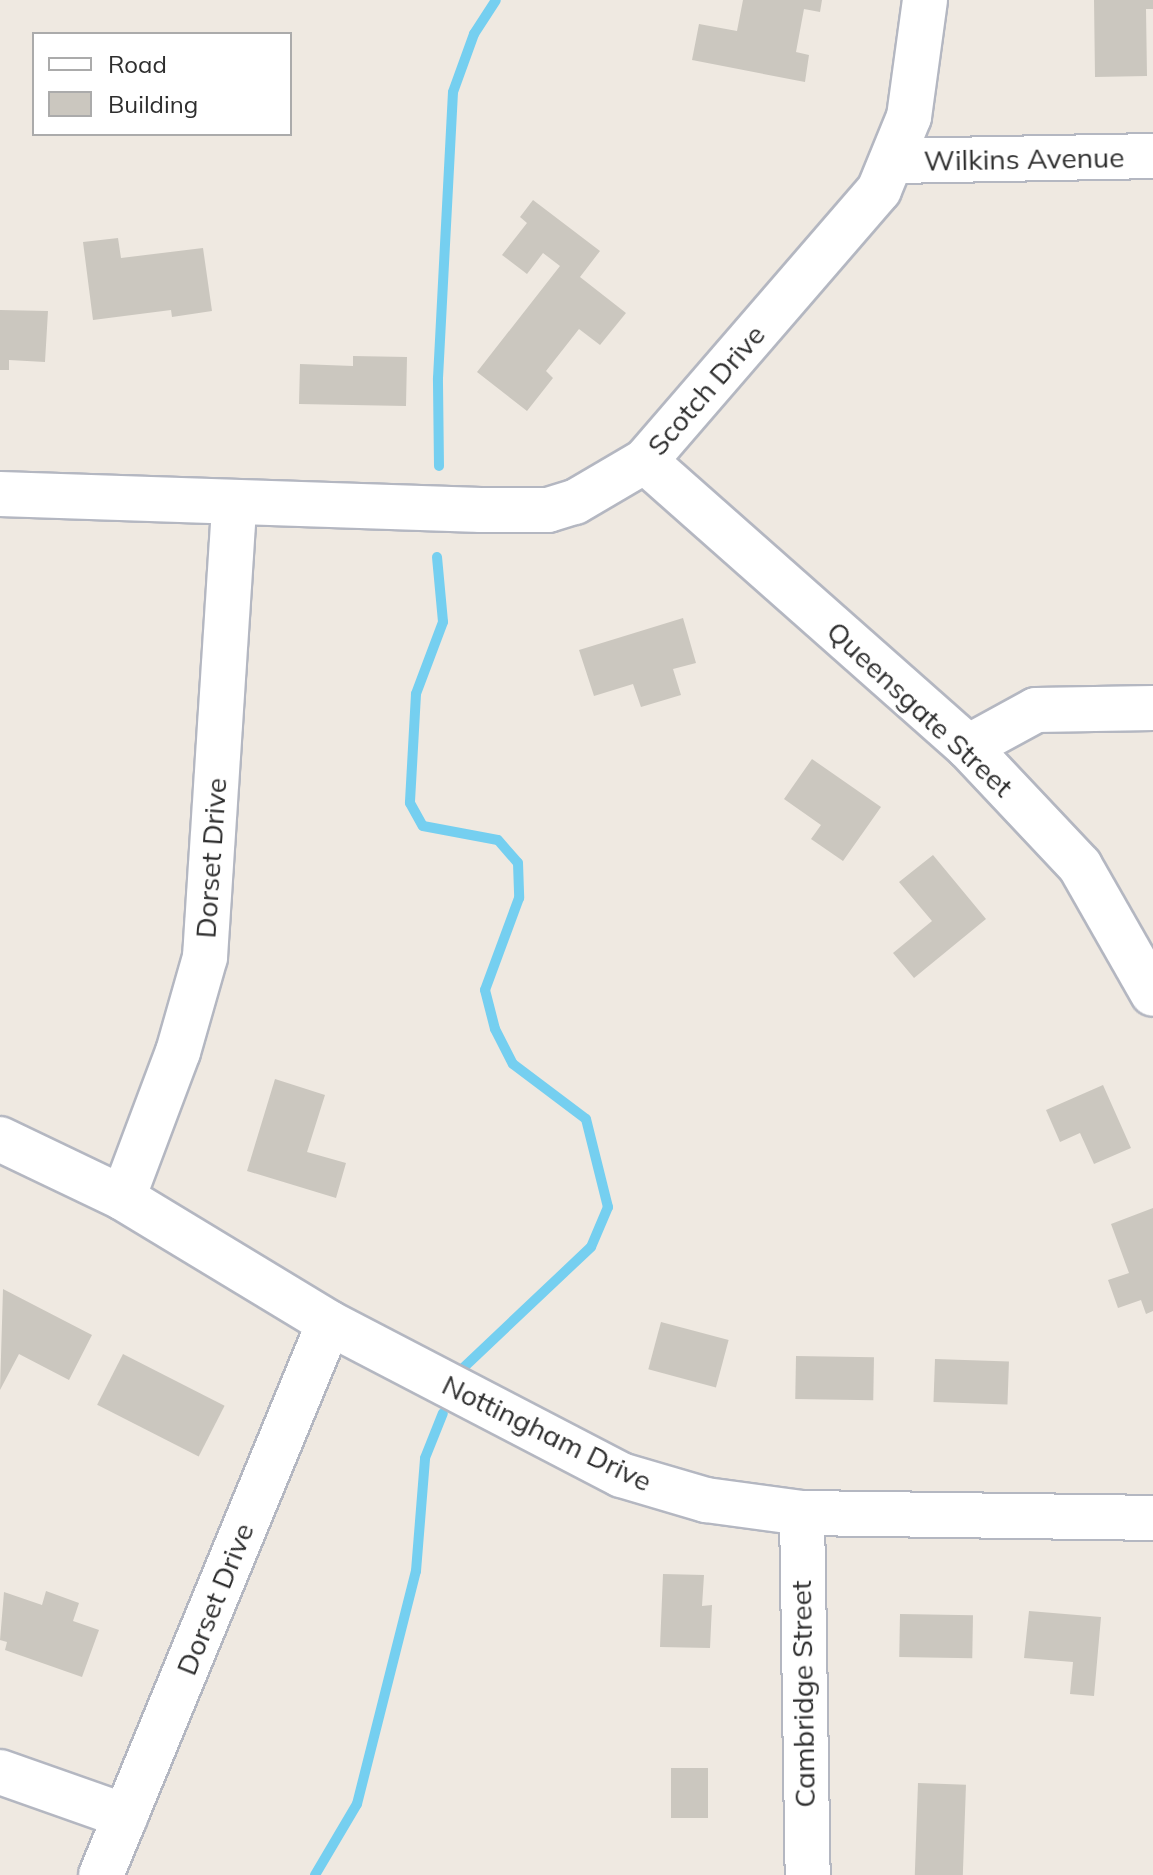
<!DOCTYPE html>
<style>
body{margin:0}
#map{position:relative;width:1153px;height:1875px;overflow:hidden;background:#efe9e1;font-family:Mulish,sans-serif}
div>[style]{position:absolute}
[style*='--x']{left:calc(var(--x)*1px);top:calc(var(--y)*1px);width:calc(var(--w)*1px);rotate:calc(var(--a)*1deg)}
.stream>*{height:10px;margin:-5px;padding:0 5px;transform-origin:5px;border-radius:5px;background:#75cff0}
.building>*{inset:0;background:#cbc7bf;transform-origin:0 0}
.roads{filter:drop-shadow(2px 0 #b4b7c1) drop-shadow(-2px 0 #b4b7c1) drop-shadow(0 2px #b4b7c1) drop-shadow(0 -2px #b4b7c1)}
.minor>*{height:44px;margin:-22px;padding:0 22px;transform-origin:22px;border-radius:22px;background:#fff}
span{translate:-50% -50%;white-space:nowrap;text-align:center;line-height:1.15;-webkit-text-stroke:6px #fff;paint-order:stroke}
.street-label{font-size:28px;color:#2e2e2e}
.legend{position:absolute;left:32px;top:32px;width:260px;height:104px;box-sizing:border-box;background:#fff;border:2px solid #ababab;margin:0;padding:10px 14px;list-style:none;font-size:24px;color:#2e2e2e}
.legend li{display:flex;align-items:center;gap:16px;height:40px}
.legend b{width:40px;border:2px solid #ababab}
</style>
<div id="map">
<div class="stream">
<div style="--x:439;--y:466;--w:88;--a:-90.7"></div>
<div style="--x:438;--y:378;--w:286;--a:-87"></div>
<div style="--x:453;--y:92;--w:62;--a:-70.1"></div>
<div style="--x:474;--y:34;--w:40;--a:-57.1"></div>
<div style="--x:437;--y:557;--w:65;--a:84.7"></div>
<div style="--x:443;--y:622;--w:77;--a:110.6"></div>
<div style="--x:416;--y:694;--w:109;--a:93.2"></div>
<div style="--x:410;--y:803;--w:26;--a:61"></div>
<div style="--x:423;--y:826;--w:76;--a:10.6"></div>
<div style="--x:498;--y:840;--w:30;--a:49"></div>
<div style="--x:518;--y:863;--w:35;--a:88"></div>
<div style="--x:519;--y:898;--w:98;--a:110.3"></div>
<div style="--x:485;--y:990;--w:40;--a:75.6"></div>
<div style="--x:495;--y:1029;--w:39;--a:63"></div>
<div style="--x:513;--y:1064;--w:91;--a:37"></div>
<div style="--x:586;--y:1119;--w:91;--a:76"></div>
<div style="--x:608;--y:1207;--w:43;--a:113"></div>
<div style="--x:591;--y:1247;--w:182;--a:136.6"></div>
<div style="--x:315;--y:1875;--w:82;--a:-59.4"></div>
<div style="--x:357;--y:1804;--w:240;--a:-75.8"></div>
<div style="--x:416;--y:1571;--w:113;--a:-85.4"></div>
<div style="--x:425;--y:1458;--w:48;--a:-68.2"></div>
</div>
<div class="building">
<div style="clip-path:polygon(743px 0,822px 0,820px 12px,804px 9px,796px 52px,809px 55px,805px 82px,692px 60px,699px 24px,737px 31px)"></div>
<div style="clip-path:polygon(1094px 0,1153px 0,1153px 9px,1146px 9px,1147px 76px,1095px 77px)"></div>
<div style="clip-path:polygon(533px 200px,600px 251px,580px 277px,626px 313px,600px 345px,579px 329px,546px 371px,553px 378px,527px 411px,477px 372px,560px 266px,543px 253px,527px 274px,502px 255px,527px 223px,520px 217px)"></div>
<div style="clip-path:polygon(118px 238px,121px 258px,203px 248px,212px 311px,172px 317px,171px 310px,93px 320px,83px 242px)"></div>
<div style="clip-path:polygon(0 310px,48px 311px,45px 362px,9px 360px,9px 370px,0 370px)"></div>
<div style="clip-path:polygon(353px 356px,407px 357px,406px 406px,299px 404px,300px 364px,353px 366px)"></div>
<div style="clip-path:polygon(683px 618px,696px 663px,673px 669px,681px 695px,641px 707px,633px 684px,594px 696px,579px 650px)"></div>
<div style="clip-path:polygon(812px 759px,881px 807px,843px 861px,811px 839px,821px 825px,784px 799px)"></div>
<div style="clip-path:polygon(933px 855px,986px 919px,914px 978px,893px 953px,932px 921px,899px 882px)"></div>
<div style="clip-path:polygon(275px 1079px,325px 1095px,307px 1152px,346px 1163px,336px 1198px,247px 1171px)"></div>
<div style="clip-path:polygon(1103px 1085px,1131px 1148px,1094px 1164px,1080px 1133px,1060px 1142px,1046px 1110px)"></div>
<div style="clip-path:polygon(1153px 1208px,1153px 1311px,1146px 1314px,1141px 1300px,1118px 1308px,1108px 1280px,1129px 1273px,1111px 1224px)"></div>
<div style="clip-path:polygon(3px 1289px,92px 1335px,69px 1380px,19px 1354px,0 1390px)"></div>
<div style="left:661px;top:1322px;width:70px;height:49px;rotate:15deg"></div>
<div style="left:123px;top:1354px;width:114px;height:57px;rotate:27deg"></div>
<div style="left:796px;top:1356px;width:78px;height:43px;rotate:1deg"></div>
<div style="left:935px;top:1359px;width:74px;height:43px;rotate:2deg"></div>
<div style="clip-path:polygon(663px 1574px,704px 1575px,702px 1606px,712px 1605px,710px 1648px,660px 1647px)"></div>
<div style="clip-path:polygon(46px 1591px,79px 1603px,73px 1621px,99px 1630px,82px 1677px,5px 1650px,7px 1642px,0 1640px,4px 1592px,42px 1605px)"></div>
<div style="clip-path:polygon(1029px 1611px,1101px 1617px,1094px 1696px,1070px 1694px,1073px 1662px,1024px 1658px)"></div>
<div style="left:900px;top:1614px;width:73px;height:43px;rotate:1deg"></div>
<div style="left:671px;top:1768px;width:37px;height:50px"></div>
<div style="left:918px;top:1783px;width:48px;height:92px;rotate:2deg"></div>
</div>
<div class="roads">
<div class="minor">
<div style="--x:895;--y:161;--w:258;--a:-1.1"></div>
<div style="--x:645;--y:461;--w:431;--a:41.5"></div>
<div style="--x:968;--y:747;--w:163;--a:46.7"></div>
<div style="--x:1080;--y:866;--w:147;--a:60.3"></div>
<div style="--x:0;--y:494;--w:481;--a:1.9"></div>
<div style="--x:481;--y:510;--w:67;--a:0"></div>
<div style="--x:548;--y:510;--w:28;--a:-17"></div>
<div style="--x:575;--y:502;--w:81;--a:-30.4"></div>
<div style="--x:645;--y:461;--w:358;--a:-49.2"></div>
<div style="--x:879;--y:190;--w:79;--a:-67.7"></div>
<div style="--x:909;--y:117;--w:118;--a:-82.2"></div>
<div style="--x:968;--y:747;--w:77;--a:-28.6"></div>
<div style="--x:1036;--y:710;--w:117;--a:-1"></div>
<div style="--x:0;--y:1139;--w:136;--a:25.6"></div>
<div style="--x:123;--y:1198;--w:241;--a:31.2"></div>
<div style="--x:329;--y:1323;--w:329;--a:27.5"></div>
<div style="--x:621;--y:1475;--w:89;--a:16.4"></div>
<div style="--x:706;--y:1500;--w:97;--a:7.7"></div>
<div style="--x:802;--y:1513;--w:351;--a:0.8"></div>
<div style="--x:123;--y:1198;--w:156;--a:-69.4"></div>
<div style="--x:178;--y:1052;--w:99;--a:-74.1"></div>
<div style="--x:205;--y:957;--w:453;--a:-86.3"></div>
<div style="--x:802;--y:1513;--w:362;--a:89.1"></div>
<div style="--x:0;--y:1772;--w:133;--a:19.4"></div>
<div style="--x:101;--y:1875;--w:597;--a:-67.56"></div>
</div>
</div>
<div class="street-label">
<span style="left:1024px;top:159px;rotate:-1deg">Wilkins Avenue</span>
<span style="left:706px;top:390px;rotate:-49deg">Scotch Drive</span>
<span style="left:920px;top:709px;rotate:43deg">Queensgate Street</span>
<span style="left:211px;top:858px;rotate:-86deg">Dorset Drive</span>
<span style="left:547px;top:1433px;rotate:26deg">Nottingham Drive</span>
<span style="left:215px;top:1599px;rotate:-68deg">Dorset Drive</span>
<span style="left:803px;top:1694px;rotate:-91deg">Cambridge Street</span>
</div>
<ul class="legend">
<li><b style="height:10px;background:#fff"></b>Road</li>
<li><b style="height:22px;background:#cbc7bf"></b>Building</li>
</ul>
</div>
